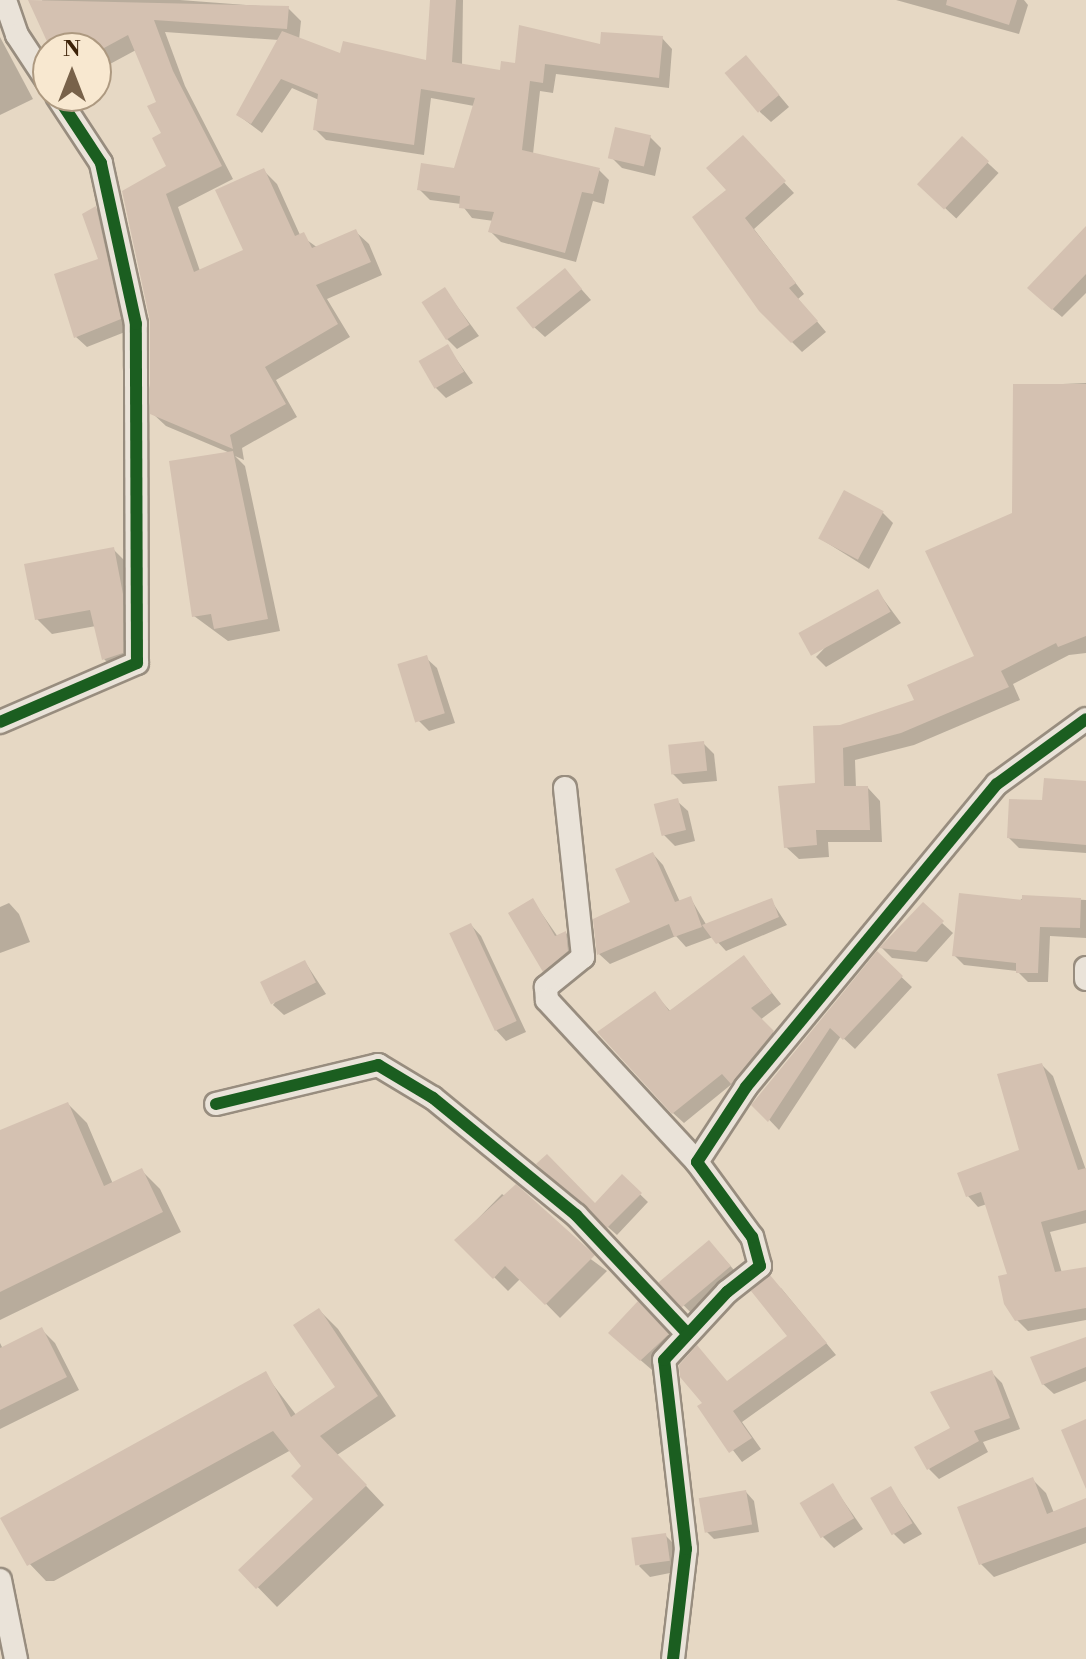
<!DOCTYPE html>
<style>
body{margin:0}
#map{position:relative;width:1086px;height:1659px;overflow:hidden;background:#e6d8c4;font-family:"Libre Bodoni",serif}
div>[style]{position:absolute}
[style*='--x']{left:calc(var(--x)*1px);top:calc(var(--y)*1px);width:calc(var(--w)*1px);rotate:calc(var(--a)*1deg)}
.shadow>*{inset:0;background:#0003;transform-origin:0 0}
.building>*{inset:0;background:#d4c1b1;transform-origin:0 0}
.roads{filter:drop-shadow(2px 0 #988d7f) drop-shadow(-2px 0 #988d7f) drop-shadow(0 2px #988d7f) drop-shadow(0 -2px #988d7f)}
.street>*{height:22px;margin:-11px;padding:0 11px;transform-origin:11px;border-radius:11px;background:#eae3d9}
.cycleway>*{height:12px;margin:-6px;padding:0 6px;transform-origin:6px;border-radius:6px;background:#1b5e20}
span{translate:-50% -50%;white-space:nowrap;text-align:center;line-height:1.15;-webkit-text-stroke:6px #f8e8d0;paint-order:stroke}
.north{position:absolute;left:32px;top:32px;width:80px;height:80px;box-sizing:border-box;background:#f8e8d0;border:2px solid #ad9980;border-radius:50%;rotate:0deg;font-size:22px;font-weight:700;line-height:32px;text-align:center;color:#3d2208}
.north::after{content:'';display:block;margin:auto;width:28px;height:36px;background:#78624a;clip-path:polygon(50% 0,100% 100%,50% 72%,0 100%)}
</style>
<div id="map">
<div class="shadow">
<div style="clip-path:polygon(42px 0,180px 0,288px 8px,301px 21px,299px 40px,342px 56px,428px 62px,432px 0,463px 0,462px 66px,502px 72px,602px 46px,662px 38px,672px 49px,669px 88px,556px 74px,553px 93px,540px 91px,533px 154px,599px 170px,609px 180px,604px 204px,593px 201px,576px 262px,501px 242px,490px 231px,494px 221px,472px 218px,461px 204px,430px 200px,419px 189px,456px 170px,474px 106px,431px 98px,424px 155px,326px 140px,315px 129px,319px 100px,292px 88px,262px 133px,238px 115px,279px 40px,165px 32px,185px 86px,233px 179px,178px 207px,200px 271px,245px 251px,264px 171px,277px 184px,300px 235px,318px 248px,356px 232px,369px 244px,382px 275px,327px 299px,350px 337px,276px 380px,297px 417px,242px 448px,244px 460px,235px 456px,245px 466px,280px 631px,228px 641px,194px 616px,230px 453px,166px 426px,152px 413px,152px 321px,124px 192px,169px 167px,158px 102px,136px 50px,97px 71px,96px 48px,53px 48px)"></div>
<div style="clip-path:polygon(896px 0,1024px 0,1028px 5px,1019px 34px)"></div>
<div style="clip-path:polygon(0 37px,33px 99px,0 115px)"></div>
<div style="clip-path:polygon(756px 68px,789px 107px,771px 122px,760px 112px)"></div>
<div style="clip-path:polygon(650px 137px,661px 148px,655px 176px,622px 168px,611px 157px)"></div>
<div style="left:962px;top:139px;width:50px;height:62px;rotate:43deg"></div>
<div style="clip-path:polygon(752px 148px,794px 193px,754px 229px,804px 294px,798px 299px,826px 332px,802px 352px,760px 310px,729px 190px)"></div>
<div style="clip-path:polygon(96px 208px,106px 219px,130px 330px,87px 347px,76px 337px,101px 260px)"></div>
<div style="clip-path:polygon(1086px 229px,1086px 293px,1062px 317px,1043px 301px)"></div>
<div style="clip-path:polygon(565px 271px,591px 300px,545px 337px,534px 327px)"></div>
<div style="clip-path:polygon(445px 290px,479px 336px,457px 349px,447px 339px)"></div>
<div style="clip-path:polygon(447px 346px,473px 383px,446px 398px,435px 387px)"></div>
<div style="clip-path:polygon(1086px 383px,1086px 653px,1069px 655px,1013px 684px,1020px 700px,914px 745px,855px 760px,856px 788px,868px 788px,880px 801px,882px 842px,828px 842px,829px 857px,799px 859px,786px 847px,840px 727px,916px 701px,977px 657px,1014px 514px,1015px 386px)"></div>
<div style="clip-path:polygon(882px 512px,893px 523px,869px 569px,821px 539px)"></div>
<div style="clip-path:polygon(113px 549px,128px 564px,137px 668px,119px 674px,104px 659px,96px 626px,52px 634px,37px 619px)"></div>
<div style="clip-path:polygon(878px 592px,901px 623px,826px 667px,816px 657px)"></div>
<div style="clip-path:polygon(426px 658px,437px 668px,455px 723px,429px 731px,419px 721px)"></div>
<div style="clip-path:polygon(703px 743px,714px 754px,717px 781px,683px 784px,673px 774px)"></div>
<div style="clip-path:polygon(1086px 783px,1086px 853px,1019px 848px,1009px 838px,1044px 802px)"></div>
<div style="clip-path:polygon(677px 801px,688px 811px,695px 841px,675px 846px,664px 835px)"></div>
<div style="clip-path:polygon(653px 854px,663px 865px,680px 902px,691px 899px,707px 926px,771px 900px,787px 925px,726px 951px,713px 937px,686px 947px,676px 936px,610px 964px,599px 954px,633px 903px)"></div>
<div style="clip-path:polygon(1024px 897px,1086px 900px,1086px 938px,1050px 936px,1048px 982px,1028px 982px,1017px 971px,964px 965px,954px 955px)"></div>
<div style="clip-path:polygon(533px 901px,558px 937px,566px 933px,576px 944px,578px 962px,555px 981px,544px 971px)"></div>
<div style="clip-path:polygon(9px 903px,19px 914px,30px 942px,0 953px,0 907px)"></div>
<div style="clip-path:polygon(942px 923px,953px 933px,927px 962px,892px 958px,882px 948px)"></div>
<div style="clip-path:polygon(471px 925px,481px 936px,526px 1032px,506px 1041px,496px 1030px)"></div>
<div style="clip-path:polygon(877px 954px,912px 987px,855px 1049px,841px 1036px,779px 1130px,754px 1104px)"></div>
<div style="clip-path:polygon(744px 958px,781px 1004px,760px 1020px,784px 1043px,743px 1093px,733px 1083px,684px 1123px,673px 1113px,655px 994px,671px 1012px)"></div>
<div style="clip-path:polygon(305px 962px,326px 994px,284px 1015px,273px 1005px)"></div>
<div style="clip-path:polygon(1042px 1065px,1053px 1076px,1086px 1170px,1086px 1223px,1050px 1232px,1062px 1273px,1086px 1269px,1086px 1320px,1028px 1331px,1017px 1320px,1010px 1276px,987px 1204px,978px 1207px,968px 1196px,1022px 1151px)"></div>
<div style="clip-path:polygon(68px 1104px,87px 1123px,113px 1184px,141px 1170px,160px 1189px,181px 1232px,0 1320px,0 1133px)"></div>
<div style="clip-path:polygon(547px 1173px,595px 1206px,622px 1177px,648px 1202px,617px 1235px)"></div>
<div style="clip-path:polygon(502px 1194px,607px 1271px,560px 1318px,521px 1278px,508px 1291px,457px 1240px)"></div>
<div style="clip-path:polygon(720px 1254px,741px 1278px,695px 1317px,662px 1283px)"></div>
<div style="clip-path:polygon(781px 1288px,836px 1355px,742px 1422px,761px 1449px,742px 1462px,700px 1407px,790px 1336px)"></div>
<div style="clip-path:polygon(638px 1304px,678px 1346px,652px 1370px,622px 1344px)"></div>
<div style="clip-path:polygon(319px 1310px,338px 1329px,396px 1416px,337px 1455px,384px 1505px,277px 1607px,241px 1570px,316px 1500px,304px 1467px,291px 1450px,54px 1581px,46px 1581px,27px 1561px,265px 1374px,297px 1416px,338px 1388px)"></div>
<div style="clip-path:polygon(42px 1330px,55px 1343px,79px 1390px,0 1429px,0 1343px,3px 1349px)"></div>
<div style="clip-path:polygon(1086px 1339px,1086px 1381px,1054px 1394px,1043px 1384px)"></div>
<div style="clip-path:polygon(991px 1372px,1002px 1383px,1020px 1429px,983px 1442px,988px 1452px,939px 1479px,929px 1469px)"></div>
<div style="clip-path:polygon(1033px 1480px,1046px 1493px,1054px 1513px,1086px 1500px,1086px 1543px,994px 1577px,981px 1564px)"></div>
<div style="clip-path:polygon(833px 1486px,863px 1529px,834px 1548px,823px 1537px)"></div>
<div style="clip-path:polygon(890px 1488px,922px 1534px,904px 1544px,894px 1534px)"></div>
<div style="clip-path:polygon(746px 1492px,754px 1501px,759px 1532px,714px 1539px,706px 1531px)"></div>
<div style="clip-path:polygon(666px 1536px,676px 1546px,680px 1571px,650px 1577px,639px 1566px)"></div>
</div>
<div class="building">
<div style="clip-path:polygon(28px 0,289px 6px,287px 29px,154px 20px,173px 71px,222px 166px,166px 194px,194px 272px,243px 250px,215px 190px,264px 168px,295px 236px,304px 232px,312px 248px,356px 229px,371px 262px,316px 285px,338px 324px,265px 367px,286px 404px,230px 435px,233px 449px,150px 414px,150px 321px,122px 191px,166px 166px,152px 138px,161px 133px,147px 106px,156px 102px,128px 35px,104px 48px,50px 48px)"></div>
<div style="clip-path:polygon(430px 0,456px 0,452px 62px,500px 70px,501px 61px,515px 63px,519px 25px,600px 44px,601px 32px,663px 36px,659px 78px,545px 64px,543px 83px,530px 81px,522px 150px,600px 168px,593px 194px,582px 192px,565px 253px,488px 232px,494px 212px,459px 208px,460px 196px,417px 190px,421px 163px,454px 168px,475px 98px,421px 89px,414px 145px,313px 130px,318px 94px,281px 79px,251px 124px,236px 115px,282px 31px,340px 53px,343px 41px,426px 60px)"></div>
<div style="clip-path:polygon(947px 0,1017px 0,1009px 25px,946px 5px)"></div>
<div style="left:746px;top:55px;width:52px;height:28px;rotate:50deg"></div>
<div style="left:615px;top:127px;width:37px;height:32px;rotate:13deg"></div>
<div style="clip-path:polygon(743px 135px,786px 181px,745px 218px,796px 283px,789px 288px,818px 321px,791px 343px,759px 311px,692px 217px,726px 190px,706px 168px)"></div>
<div style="left:962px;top:136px;width:37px;height:66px;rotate:43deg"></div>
<div style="clip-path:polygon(96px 206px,121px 319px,74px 338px,54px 274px,98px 259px,82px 214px)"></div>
<div style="clip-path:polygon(1086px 226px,1086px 274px,1052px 310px,1027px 288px)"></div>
<div style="left:565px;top:268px;width:27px;height:63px;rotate:51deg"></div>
<div style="left:445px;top:287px;width:45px;height:28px;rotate:57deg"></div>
<div style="left:448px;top:344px;width:32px;height:34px;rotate:60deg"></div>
<div style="clip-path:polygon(1013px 384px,1086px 384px,1086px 636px,1058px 647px,1056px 643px,1001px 671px,1009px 687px,901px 733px,843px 748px,844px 786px,868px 786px,870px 830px,816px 830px,817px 845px,784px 848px,778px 786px,815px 783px,813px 726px,840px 725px,914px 700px,907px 685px,974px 656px,925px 551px,1012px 513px)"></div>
<div style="clip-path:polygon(233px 451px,268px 619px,214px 629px,211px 614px,192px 617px,169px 461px)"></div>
<div style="left:844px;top:490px;width:45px;height:55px;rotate:28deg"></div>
<div style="clip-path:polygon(114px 547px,123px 594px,123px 653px,102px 660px,90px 610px,35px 620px,24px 564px)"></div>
<div style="left:878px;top:589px;width:26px;height:91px;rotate:61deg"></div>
<div style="left:427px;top:655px;width:61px;height:31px;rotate:73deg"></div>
<div style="left:704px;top:741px;width:30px;height:36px;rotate:84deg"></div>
<div style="clip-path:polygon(1044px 778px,1086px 781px,1086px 845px,1007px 838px,1009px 799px,1042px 800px)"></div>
<div style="left:678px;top:798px;width:33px;height:25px;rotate:76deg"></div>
<div style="clip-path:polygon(653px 852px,675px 902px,691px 896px,702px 927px,674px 937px,669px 924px,597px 955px,593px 919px,630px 902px,615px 869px)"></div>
<div style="clip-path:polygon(959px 893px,1022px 900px,1022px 895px,1081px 898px,1080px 928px,1040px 927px,1038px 973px,1016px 973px,1016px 963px,952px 956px)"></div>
<div style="clip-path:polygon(533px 898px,555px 936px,566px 931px,568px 951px,543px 972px,508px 913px)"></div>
<div style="clip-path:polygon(772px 898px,779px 917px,716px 944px,702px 925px)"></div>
<div style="clip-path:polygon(923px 902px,944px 921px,916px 952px,879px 948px)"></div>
<div style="left:471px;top:923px;width:108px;height:24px;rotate:65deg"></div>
<div style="clip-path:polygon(877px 951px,903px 976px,843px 1040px,830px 1028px,768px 1122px,751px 1105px)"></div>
<div style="clip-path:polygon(744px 955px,772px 993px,751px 1008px,774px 1031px,731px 1084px,722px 1074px,672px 1114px,597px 1032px,655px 991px,669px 1011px)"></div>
<div style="left:305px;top:960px;width:25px;height:50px;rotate:64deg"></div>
<div style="clip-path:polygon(1042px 1063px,1078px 1170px,1086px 1168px,1086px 1210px,1041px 1222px,1055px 1272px,1086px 1267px,1086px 1308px,1015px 1321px,1004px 1304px,998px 1276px,1007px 1274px,981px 1192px,966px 1197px,957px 1173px,1019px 1150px,997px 1074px)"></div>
<div style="clip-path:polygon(68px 1102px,104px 1186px,142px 1168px,163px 1212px,0 1292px,0 1130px)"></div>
<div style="clip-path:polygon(547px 1154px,595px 1203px,622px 1174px,642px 1193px,607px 1228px,536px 1164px)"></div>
<div style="clip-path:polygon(516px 1184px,595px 1255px,545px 1305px,505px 1266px,493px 1279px,454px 1240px)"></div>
<div style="left:709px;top:1240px;width:34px;height:66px;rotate:50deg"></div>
<div style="clip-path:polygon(770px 1275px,827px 1343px,733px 1411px,752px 1438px,729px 1453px,697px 1406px,702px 1403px,680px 1377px,679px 1365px,697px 1345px,727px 1381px,787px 1336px,751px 1291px)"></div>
<div style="clip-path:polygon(638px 1301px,669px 1334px,640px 1361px,608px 1333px)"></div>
<div style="clip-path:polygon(319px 1308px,378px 1396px,320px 1436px,367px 1485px,256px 1589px,238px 1570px,313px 1499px,291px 1476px,301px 1466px,273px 1431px,27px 1566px,0 1518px,266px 1371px,291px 1417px,335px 1387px,293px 1325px)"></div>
<div style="clip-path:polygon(42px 1327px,67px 1377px,0 1410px,0 1348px)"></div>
<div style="clip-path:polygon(1086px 1337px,1086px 1367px,1042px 1385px,1030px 1357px)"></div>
<div style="clip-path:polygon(992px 1370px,1010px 1418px,974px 1431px,979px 1441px,927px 1470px,914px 1447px,950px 1428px,930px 1392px)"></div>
<div style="clip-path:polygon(1086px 1419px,1086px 1489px,1061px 1430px)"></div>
<div style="clip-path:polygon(1033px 1477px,1047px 1514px,1086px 1498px,1086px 1527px,979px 1565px,957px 1507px)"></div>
<div style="left:833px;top:1483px;width:41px;height:39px;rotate:59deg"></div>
<div style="left:891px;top:1486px;width:43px;height:24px;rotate:60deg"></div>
<div style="left:746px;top:1490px;width:35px;height:48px;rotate:80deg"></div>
<div style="left:666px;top:1533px;width:28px;height:35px;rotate:82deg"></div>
</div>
<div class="roads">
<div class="street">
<div style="--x:5;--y:0;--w:37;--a:71"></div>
<div style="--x:17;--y:35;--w:56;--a:56.6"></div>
<div style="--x:0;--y:722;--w:149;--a:-23.3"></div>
<div style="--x:137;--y:663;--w:339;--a:-90.2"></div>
<div style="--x:136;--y:324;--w:165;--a:-102.3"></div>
<div style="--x:101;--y:163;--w:80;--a:-123.3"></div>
<div style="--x:565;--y:788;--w:170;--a:83.9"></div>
<div style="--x:583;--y:957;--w:48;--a:141"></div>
<div style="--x:546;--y:987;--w:13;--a:86"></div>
<div style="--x:547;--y:1000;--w:221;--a:47.2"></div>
<div style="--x:1086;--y:968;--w:11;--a:90"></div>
<div style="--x:216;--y:1104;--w:167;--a:-13.5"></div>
<div style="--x:378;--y:1065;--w:64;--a:31"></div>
<div style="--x:433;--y:1098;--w:185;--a:39.3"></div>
<div style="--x:576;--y:1215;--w:162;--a:46.8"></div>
<div style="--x:0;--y:1580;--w:81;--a:78.6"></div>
<div style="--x:673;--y:1659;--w:111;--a:-83.3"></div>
<div style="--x:686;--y:1549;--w:190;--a:-96.6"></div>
<div style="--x:664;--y:1360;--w:93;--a:-47.2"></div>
<div style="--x:727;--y:1292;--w:42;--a:-38.2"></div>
<div style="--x:760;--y:1266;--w:30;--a:-105"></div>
<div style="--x:752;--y:1237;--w:93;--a:-126.3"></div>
<div style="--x:697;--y:1162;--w:90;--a:-56.8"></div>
<div style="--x:746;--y:1087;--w:393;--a:-50.4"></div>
<div style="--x:997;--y:784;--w:110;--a:-36.1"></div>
</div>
</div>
<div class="cycleway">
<div style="--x:0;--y:722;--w:149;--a:-23.3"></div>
<div style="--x:137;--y:663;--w:339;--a:-90.2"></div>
<div style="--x:136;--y:324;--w:165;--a:-102.3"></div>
<div style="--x:101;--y:163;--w:80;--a:-123.3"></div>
<div style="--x:216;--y:1104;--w:167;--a:-13.5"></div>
<div style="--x:378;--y:1065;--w:64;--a:31"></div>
<div style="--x:433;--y:1098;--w:185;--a:39.3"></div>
<div style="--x:576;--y:1215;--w:162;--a:46.8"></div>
<div style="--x:673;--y:1659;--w:111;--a:-83.3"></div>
<div style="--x:686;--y:1549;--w:190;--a:-96.6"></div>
<div style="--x:664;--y:1360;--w:93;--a:-47.2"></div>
<div style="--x:727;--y:1292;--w:42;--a:-38.2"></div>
<div style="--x:760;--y:1266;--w:30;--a:-105"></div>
<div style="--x:752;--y:1237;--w:93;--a:-126.3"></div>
<div style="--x:697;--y:1162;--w:90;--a:-56.8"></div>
<div style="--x:746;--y:1087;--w:393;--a:-50.4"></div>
<div style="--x:997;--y:784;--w:110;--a:-36.1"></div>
</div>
<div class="north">N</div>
</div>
